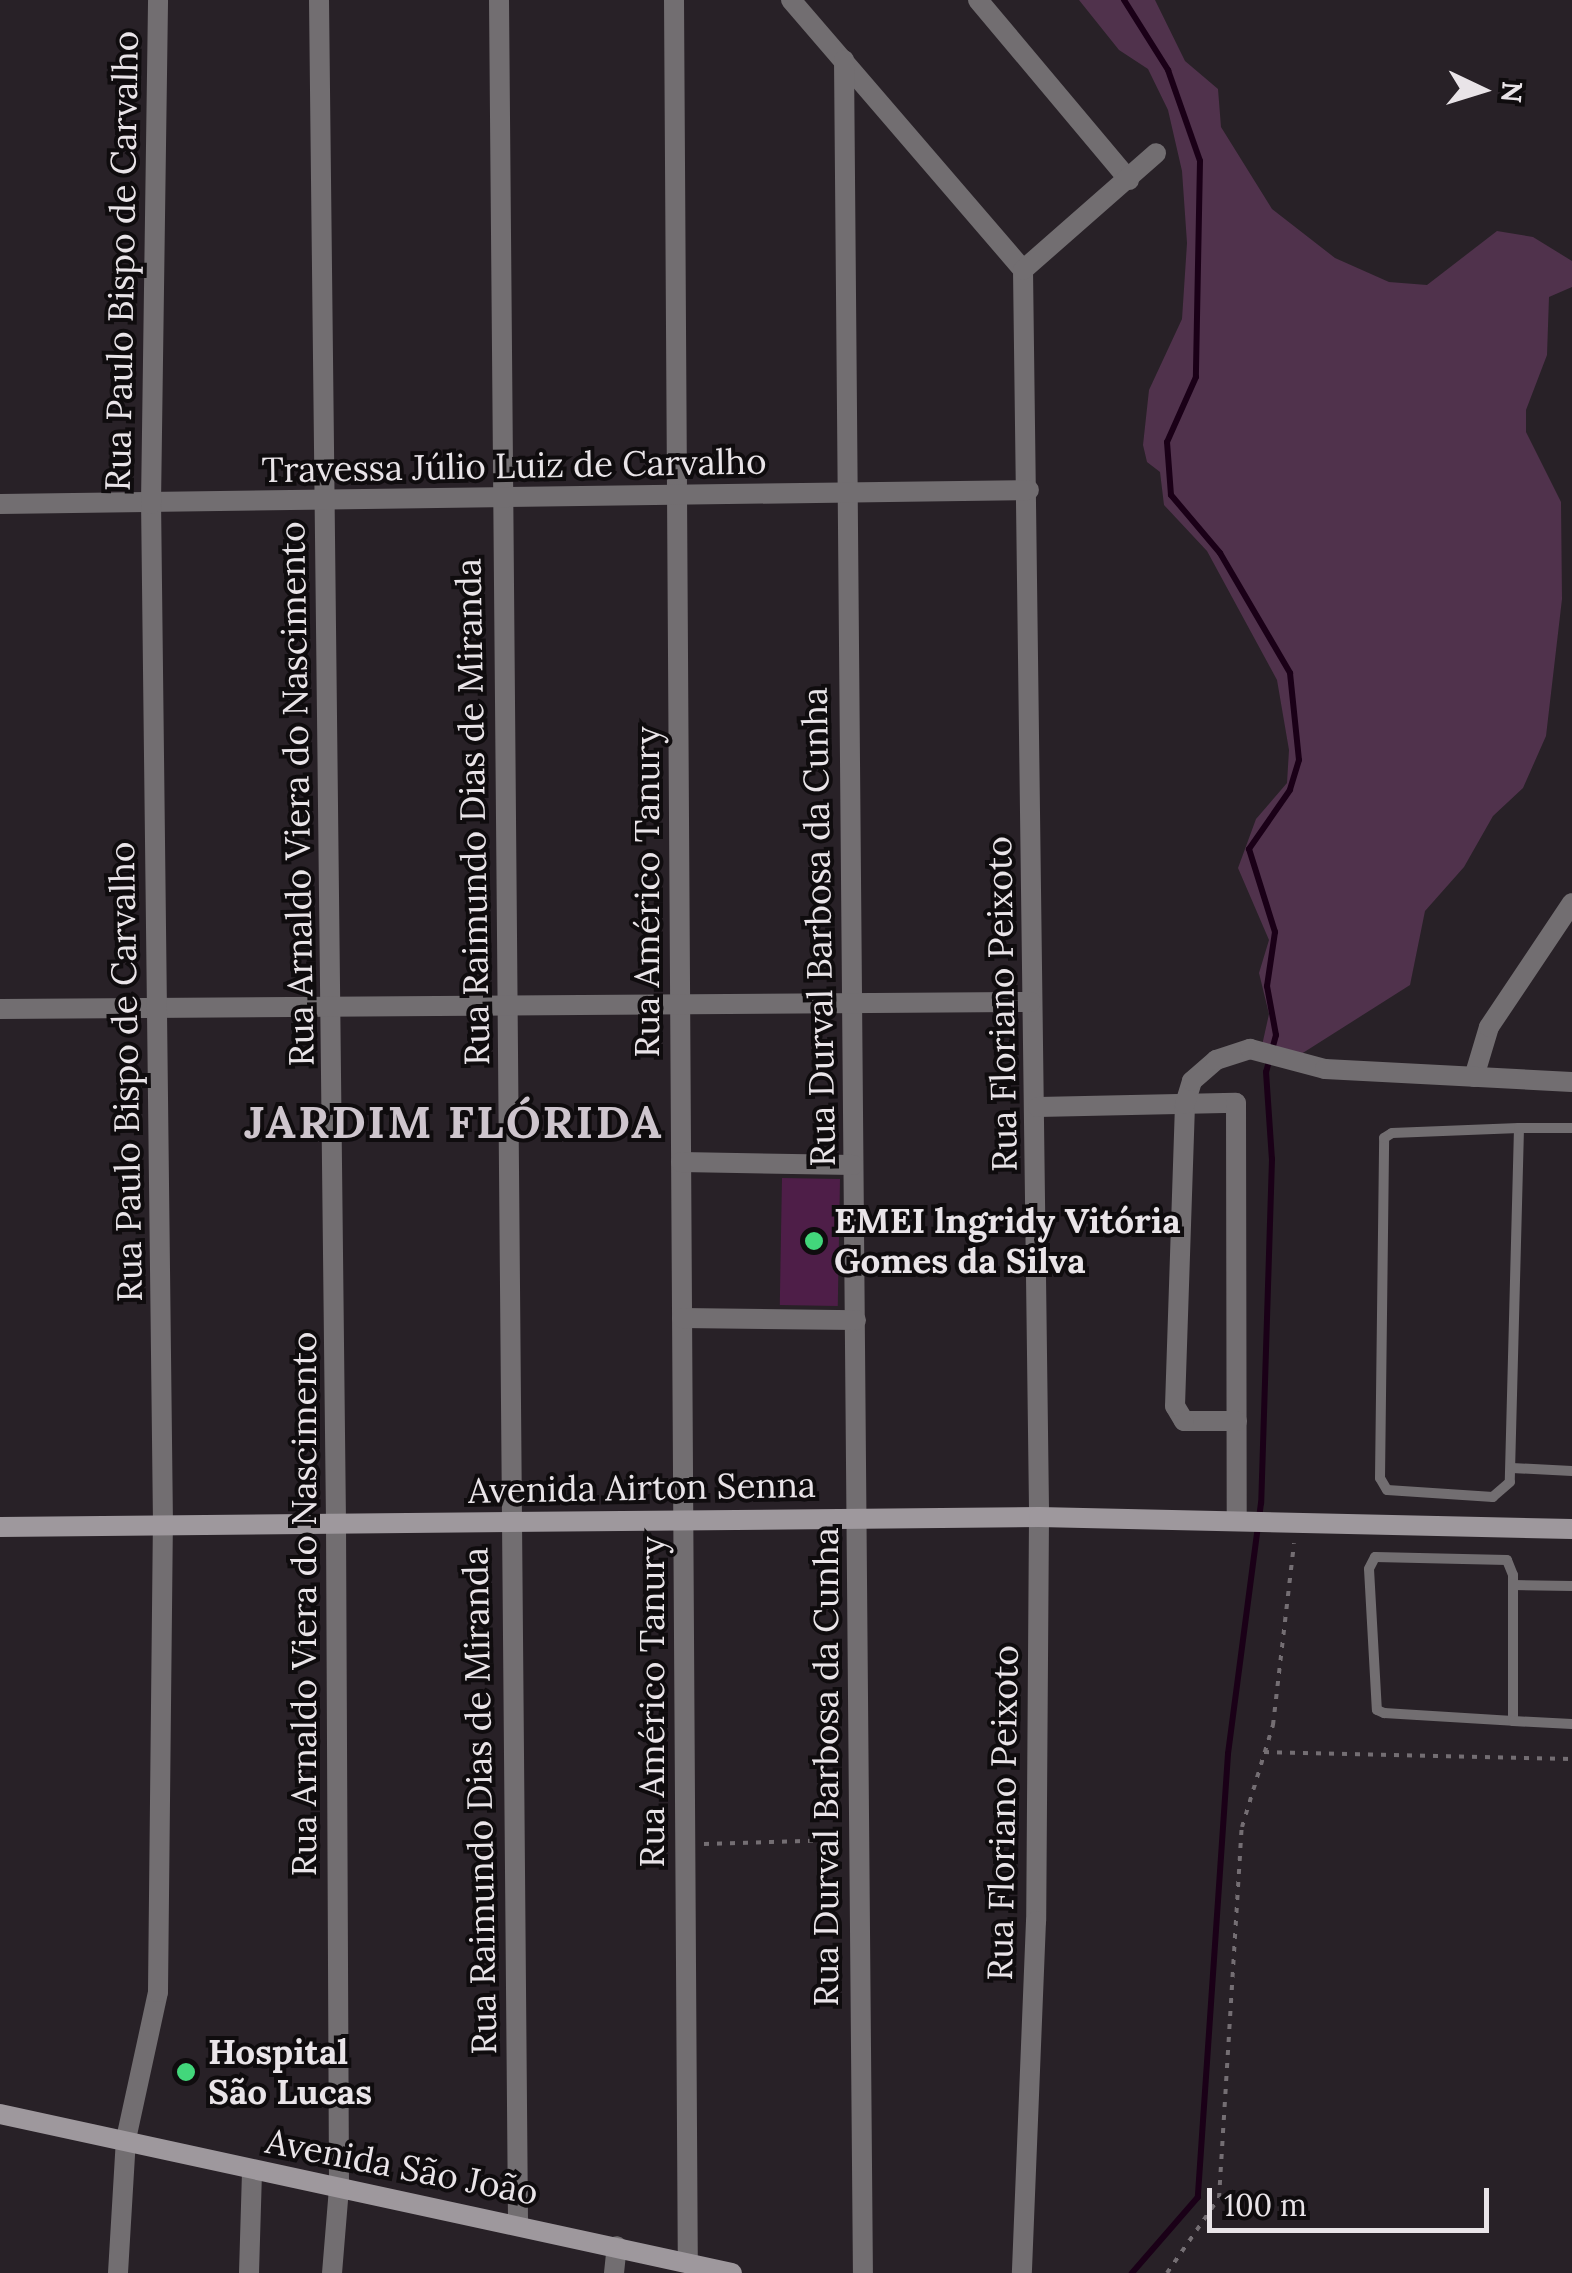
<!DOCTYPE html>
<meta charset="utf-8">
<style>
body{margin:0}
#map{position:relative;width:1572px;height:2273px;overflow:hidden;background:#282127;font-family:Lora,serif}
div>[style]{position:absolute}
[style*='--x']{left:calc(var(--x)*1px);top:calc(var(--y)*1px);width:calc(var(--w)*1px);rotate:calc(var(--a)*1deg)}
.green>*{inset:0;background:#50324c}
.stream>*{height:6px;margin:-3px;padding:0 3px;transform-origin:3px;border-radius:3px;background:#1a0017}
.building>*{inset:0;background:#4e1e48;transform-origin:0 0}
.path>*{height:4px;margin-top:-2px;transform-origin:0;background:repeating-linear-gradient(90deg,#746e73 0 5px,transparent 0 13px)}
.lane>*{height:10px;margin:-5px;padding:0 5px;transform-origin:5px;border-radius:5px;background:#726e71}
.street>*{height:20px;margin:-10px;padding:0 10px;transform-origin:10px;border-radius:10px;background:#726e71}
.secondary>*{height:20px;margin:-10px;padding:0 10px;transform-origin:10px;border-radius:10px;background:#9e989d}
.dots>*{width:28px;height:28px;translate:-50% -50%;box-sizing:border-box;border:5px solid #0f0c0e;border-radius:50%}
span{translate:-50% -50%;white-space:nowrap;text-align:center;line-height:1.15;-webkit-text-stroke:8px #0f0c0e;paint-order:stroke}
.street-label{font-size:35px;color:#e9e4e8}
.poi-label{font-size:35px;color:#e9e4e8;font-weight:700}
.left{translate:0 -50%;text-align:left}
.district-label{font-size:45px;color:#cec5cd;font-weight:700;letter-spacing:2.5px}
.north{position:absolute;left:1432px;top:40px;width:100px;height:100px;-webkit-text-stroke:8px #0f0c0e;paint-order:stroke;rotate:94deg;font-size:28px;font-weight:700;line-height:40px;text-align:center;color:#e9e4e8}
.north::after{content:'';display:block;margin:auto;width:35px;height:45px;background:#e9e4e8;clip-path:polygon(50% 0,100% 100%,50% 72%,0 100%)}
.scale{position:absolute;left:1207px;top:2188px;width:282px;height:45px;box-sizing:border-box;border:5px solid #e9e4e8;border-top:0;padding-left:12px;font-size:30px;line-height:35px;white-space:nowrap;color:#e9e4e8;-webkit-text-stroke:8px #0f0c0e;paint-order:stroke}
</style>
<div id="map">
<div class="green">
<div style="clip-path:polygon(1079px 0,1155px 0,1185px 61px,1218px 89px,1221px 127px,1272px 209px,1335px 258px,1389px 282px,1427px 285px,1497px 231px,1533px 237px,1572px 261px,1572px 287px,1549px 297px,1547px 355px,1526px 410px,1526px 432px,1561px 502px,1562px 599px,1546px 736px,1523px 788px,1493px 816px,1464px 867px,1425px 911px,1410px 985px,1287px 1063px,1261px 1050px,1269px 1014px,1259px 973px,1269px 940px,1238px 868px,1256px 819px,1287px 783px,1289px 750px,1277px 680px,1207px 551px,1164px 505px,1160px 472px,1147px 462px,1143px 445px,1149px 390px,1182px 319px,1187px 243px,1182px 171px,1168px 110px,1148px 69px,1119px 50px)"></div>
</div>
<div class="stream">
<div style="--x:1124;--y:0;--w:83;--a:57.8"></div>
<div style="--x:1168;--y:70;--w:96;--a:70.6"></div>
<div style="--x:1200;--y:161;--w:216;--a:91.1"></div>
<div style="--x:1196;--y:377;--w:71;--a:114"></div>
<div style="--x:1167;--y:442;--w:53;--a:85.7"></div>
<div style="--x:1171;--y:495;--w:76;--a:49.8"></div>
<div style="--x:1220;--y:553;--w:139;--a:59.7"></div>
<div style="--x:1290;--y:673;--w:87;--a:84.1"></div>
<div style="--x:1299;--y:760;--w:31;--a:107"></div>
<div style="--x:1290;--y:790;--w:72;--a:124.8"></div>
<div style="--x:1249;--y:849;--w:87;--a:72.6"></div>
<div style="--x:1275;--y:932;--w:55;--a:98.4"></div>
<div style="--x:1267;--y:986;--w:50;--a:79.6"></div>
<div style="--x:1276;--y:1035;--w:38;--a:105"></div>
<div style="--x:1266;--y:1072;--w:87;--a:86.1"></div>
<div style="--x:1272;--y:1159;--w:344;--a:91.8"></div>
<div style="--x:1261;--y:1503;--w:253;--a:97.5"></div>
<div style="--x:1228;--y:1754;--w:444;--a:93.9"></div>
<div style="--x:1198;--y:2197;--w:101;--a:131"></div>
</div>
<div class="building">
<div style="left:782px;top:1178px;width:58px;height:127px;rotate:1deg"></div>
</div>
<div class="path">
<div style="--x:1264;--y:1752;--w:308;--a:1.3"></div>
<div style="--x:704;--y:1844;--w:135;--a:-1.7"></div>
<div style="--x:1167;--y:2273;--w:91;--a:-55.3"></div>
<div style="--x:1219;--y:2198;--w:372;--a:-86.5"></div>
<div style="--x:1242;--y:1827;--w:107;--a:-73.1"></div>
<div style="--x:1273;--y:1725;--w:183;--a:-83.4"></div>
</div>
<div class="lane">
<div style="--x:1519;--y:1128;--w:354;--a:91.5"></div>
<div style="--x:1510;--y:1482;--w:23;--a:139"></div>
<div style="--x:1493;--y:1497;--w:106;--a:-176.2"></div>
<div style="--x:1387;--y:1490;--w:14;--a:-120"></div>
<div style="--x:1380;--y:1478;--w:340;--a:-89.3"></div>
<div style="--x:1384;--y:1138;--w:9;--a:-32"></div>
<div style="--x:1392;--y:1133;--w:127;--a:-2.3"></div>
<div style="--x:1519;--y:1128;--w:53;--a:0"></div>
<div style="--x:1512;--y:1468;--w:60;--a:2.9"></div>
<div style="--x:1513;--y:1585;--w:59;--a:1"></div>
<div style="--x:1513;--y:1721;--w:146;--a:-90"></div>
<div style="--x:1513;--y:1575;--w:16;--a:-112"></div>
<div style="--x:1507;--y:1560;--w:132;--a:-178.7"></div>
<div style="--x:1375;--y:1557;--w:13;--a:117"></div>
<div style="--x:1369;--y:1569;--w:141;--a:86.8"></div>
<div style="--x:1377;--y:1710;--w:8;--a:23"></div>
<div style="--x:1384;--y:1713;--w:129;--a:3.5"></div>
<div style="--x:1513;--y:1721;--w:59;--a:2.9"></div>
</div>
<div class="street">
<div style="--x:319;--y:0;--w:1523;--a:89.36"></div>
<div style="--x:336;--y:1523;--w:665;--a:89.74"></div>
<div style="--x:339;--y:2188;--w:85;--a:94.7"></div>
<div style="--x:499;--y:0;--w:2222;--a:89.51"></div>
<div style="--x:674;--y:0;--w:2263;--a:89.65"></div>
<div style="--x:791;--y:0;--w:356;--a:49.3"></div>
<div style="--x:1023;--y:270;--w:1247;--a:89.26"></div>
<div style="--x:1039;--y:1517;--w:404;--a:90.4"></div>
<div style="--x:1036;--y:1921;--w:352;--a:92.3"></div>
<div style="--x:978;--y:0;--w:235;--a:50"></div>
<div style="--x:844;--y:60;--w:2213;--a:89.51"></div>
<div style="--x:1023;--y:270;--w:177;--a:-41.3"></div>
<div style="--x:0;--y:504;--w:1029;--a:-0.78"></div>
<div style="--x:0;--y:1009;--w:1031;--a:-0.39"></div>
<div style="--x:1474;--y:1077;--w:52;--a:-73.3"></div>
<div style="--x:1489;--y:1027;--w:149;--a:-56.2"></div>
<div style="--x:1038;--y:1107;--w:198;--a:-1.2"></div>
<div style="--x:1236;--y:1103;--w:414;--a:89.9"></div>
<div style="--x:681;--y:1162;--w:172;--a:1"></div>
<div style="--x:682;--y:1318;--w:174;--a:0.7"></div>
<div style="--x:1237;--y:1421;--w:53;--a:180"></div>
<div style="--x:1184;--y:1421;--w:17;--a:-121"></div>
<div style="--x:1175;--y:1406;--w:302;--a:-88.1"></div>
<div style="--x:1185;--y:1104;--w:24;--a:-73"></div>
<div style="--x:1192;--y:1081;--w:32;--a:-41"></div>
<div style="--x:1216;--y:1060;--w:36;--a:-18"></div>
<div style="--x:1250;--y:1049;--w:78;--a:14.9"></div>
<div style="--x:1325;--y:1069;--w:247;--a:3"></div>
<div style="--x:118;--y:2273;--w:134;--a:-86.6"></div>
<div style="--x:126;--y:2139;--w:150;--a:-77.7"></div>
<div style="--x:158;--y:1992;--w:467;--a:-89.4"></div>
<div style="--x:163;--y:1525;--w:1021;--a:-90.67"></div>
<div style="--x:151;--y:504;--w:504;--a:-89.2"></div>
<div style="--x:249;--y:2273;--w:103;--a:-88.3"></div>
<div style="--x:614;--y:2273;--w:27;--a:-84"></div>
</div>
<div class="secondary">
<div style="--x:0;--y:1527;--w:1039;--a:-0.55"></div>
<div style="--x:1039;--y:1517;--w:533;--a:1.29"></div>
<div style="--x:0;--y:2114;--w:749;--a:12.26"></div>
</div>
<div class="dots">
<div style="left:814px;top:1241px;background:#42d77b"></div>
<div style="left:186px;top:2072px;background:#42d77b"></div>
</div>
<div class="street-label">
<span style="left:122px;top:261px;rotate:-89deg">Rua Paulo Bispo de Carvalho</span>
<span style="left:514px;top:466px;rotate:-1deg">Travessa Júlio Luiz de Carvalho</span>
<span style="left:297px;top:794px;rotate:-91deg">Rua Arnaldo Viera do Nascimento</span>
<span style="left:473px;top:812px;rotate:-91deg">Rua Raimundo Dias de Miranda</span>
<span style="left:647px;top:892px;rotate:-90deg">Rua Américo Tanury</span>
<span style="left:819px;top:927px;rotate:-91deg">Rua Durval Barbosa da Cunha</span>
<span style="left:1002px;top:1004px;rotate:-91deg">Rua Floriano Peixoto</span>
<span style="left:126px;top:1072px;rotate:-91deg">Rua Paulo Bispo de Carvalho</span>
<span style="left:642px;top:1488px;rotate:-1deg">Avenida Airton Senna</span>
<span style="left:304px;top:1604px;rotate:-90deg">Rua Arnaldo Viera do Nascimento</span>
<span style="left:652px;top:1702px;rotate:-90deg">Rua Américo Tanury</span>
<span style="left:826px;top:1767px;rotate:-90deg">Rua Durval Barbosa da Cunha</span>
<span style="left:480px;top:1801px;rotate:-91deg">Rua Raimundo Dias de Miranda</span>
<span style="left:1003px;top:1813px;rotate:-89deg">Rua Floriano Peixoto</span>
<span style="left:402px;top:2167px;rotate:11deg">Avenida São João</span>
</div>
<div class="poi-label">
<span class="left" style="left:834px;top:1241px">EMEI lngridy Vitória<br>Gomes da Silva</span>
<span class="left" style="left:208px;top:2072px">Hospital<br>São Lucas</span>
</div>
<div class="district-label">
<span style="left:454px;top:1122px">JARDIM FLÓRIDA</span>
</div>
<div class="north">N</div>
<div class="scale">100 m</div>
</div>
